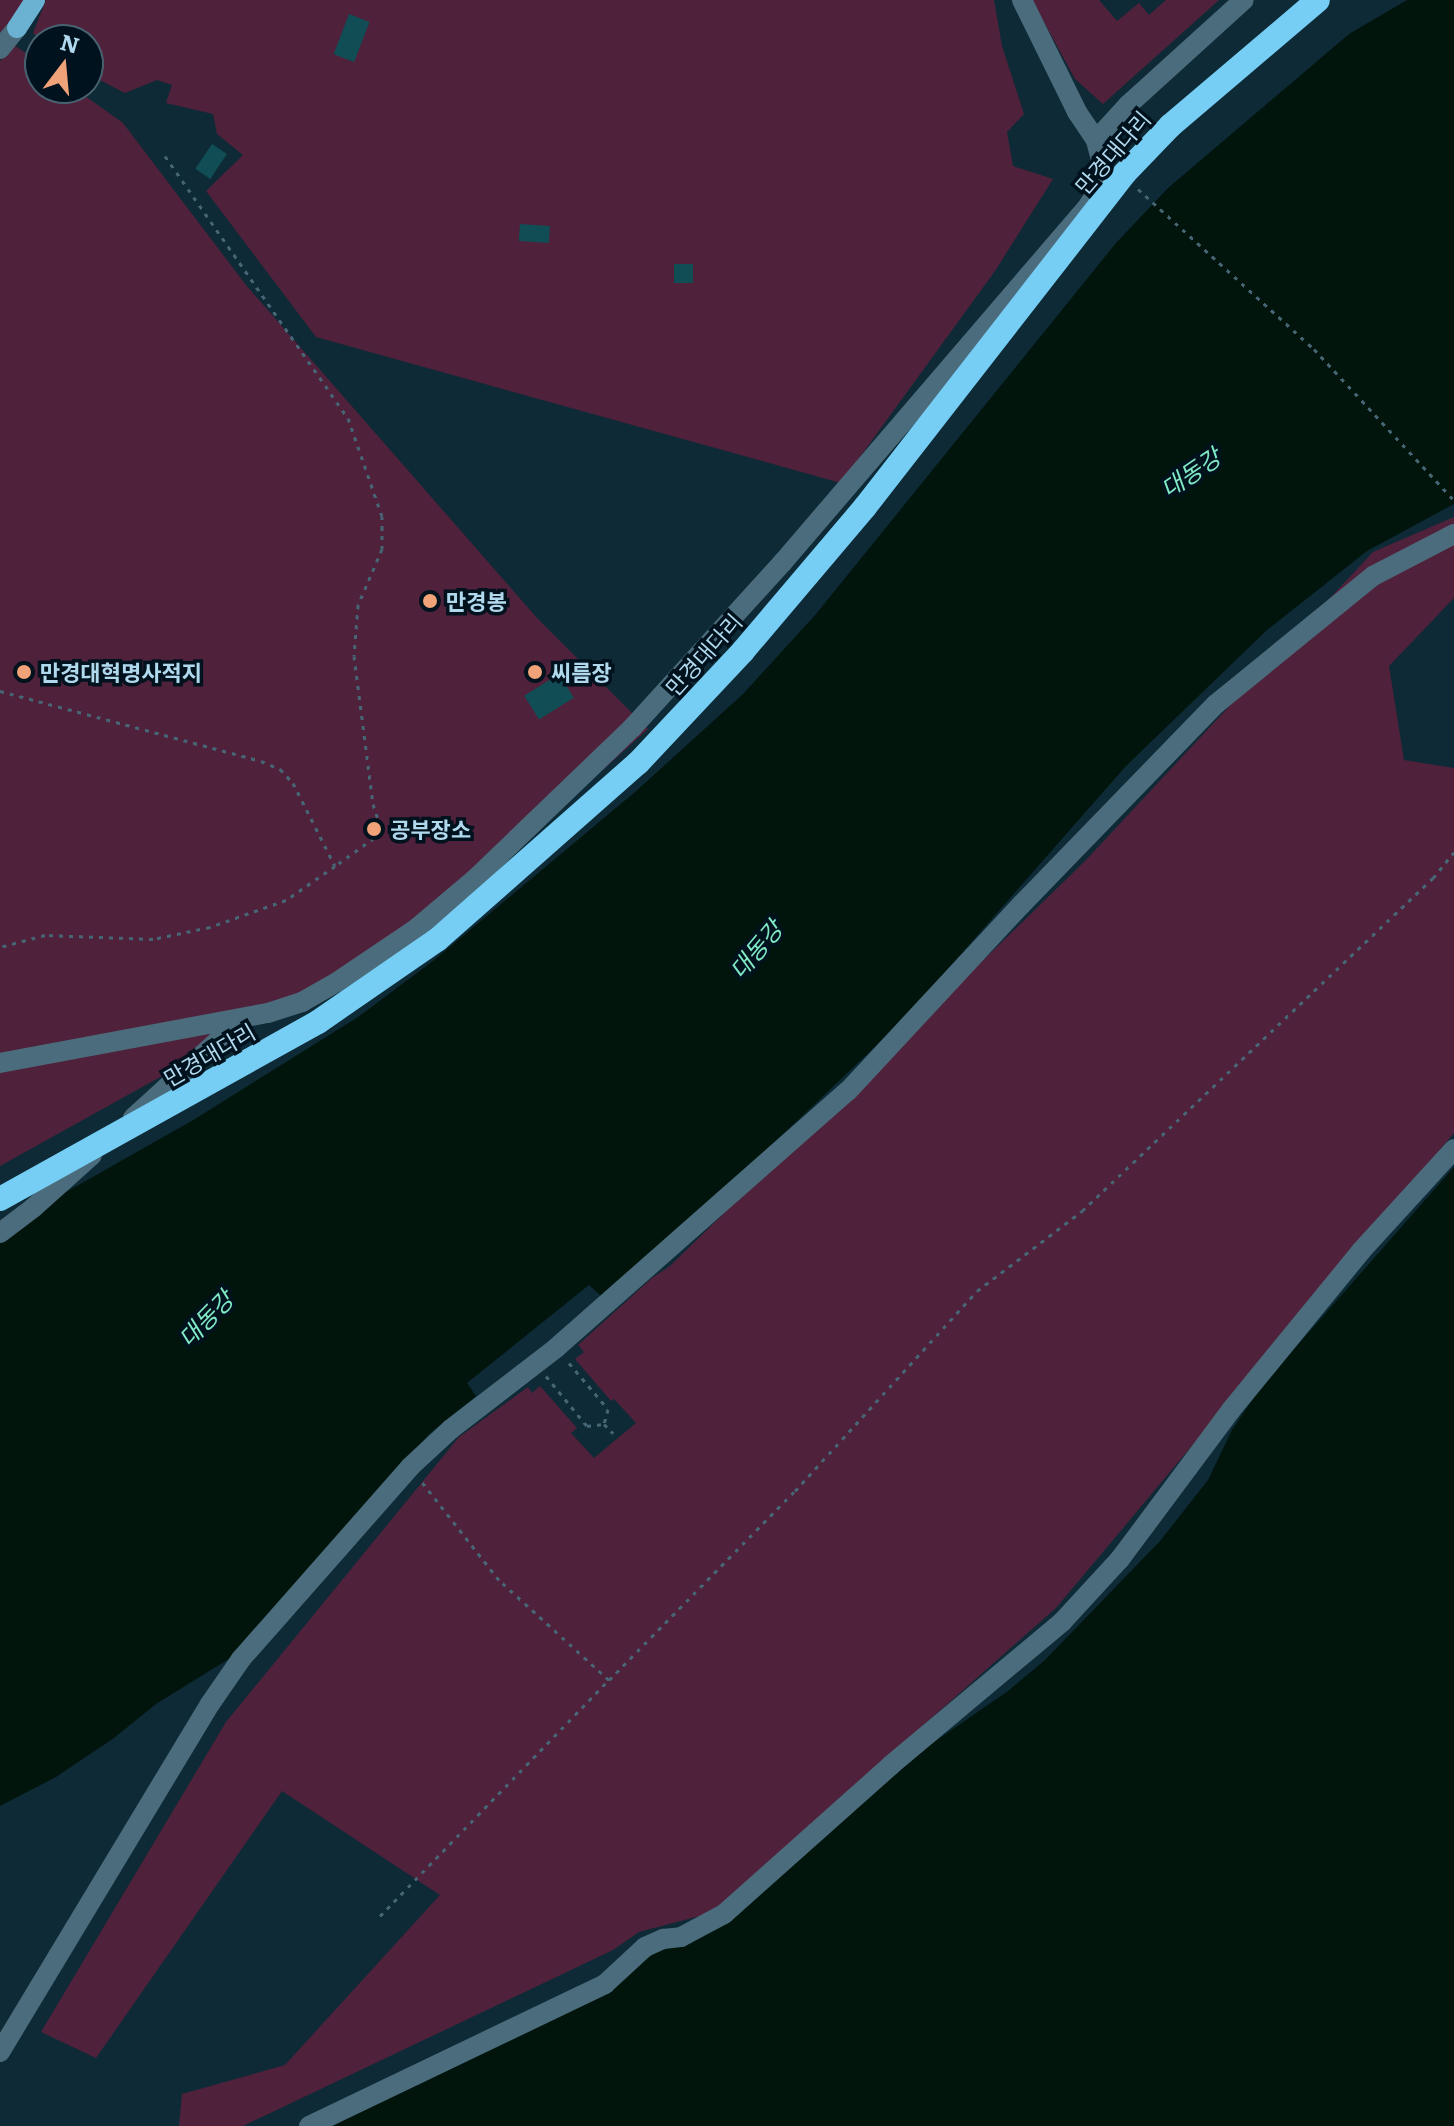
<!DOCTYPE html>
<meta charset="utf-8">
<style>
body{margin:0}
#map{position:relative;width:1454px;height:2126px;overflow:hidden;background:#0e2a36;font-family:Literata,"Noto Sans KR",serif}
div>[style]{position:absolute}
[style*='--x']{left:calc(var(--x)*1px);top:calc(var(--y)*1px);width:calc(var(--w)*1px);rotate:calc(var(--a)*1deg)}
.green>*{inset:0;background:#50213b}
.water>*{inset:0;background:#01150d}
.building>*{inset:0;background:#104d55;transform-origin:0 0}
.path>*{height:3px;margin-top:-1.5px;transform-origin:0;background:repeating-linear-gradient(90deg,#466675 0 4px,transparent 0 10px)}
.minor>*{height:20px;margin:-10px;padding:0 10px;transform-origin:10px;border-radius:10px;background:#4b6c7c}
.major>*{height:20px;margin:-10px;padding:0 10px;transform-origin:10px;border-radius:10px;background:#6bb2d2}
.highway-bridge>*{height:24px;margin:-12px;padding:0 12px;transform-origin:12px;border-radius:12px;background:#76cef5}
.dots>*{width:22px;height:22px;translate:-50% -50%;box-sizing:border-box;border:4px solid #00121d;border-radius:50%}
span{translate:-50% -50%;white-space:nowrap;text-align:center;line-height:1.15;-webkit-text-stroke:7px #00121d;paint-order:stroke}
.street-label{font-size:22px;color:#b1d9ed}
.poi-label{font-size:22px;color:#b1d9ed;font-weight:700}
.left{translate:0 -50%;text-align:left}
.water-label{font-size:24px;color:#80eac5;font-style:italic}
.north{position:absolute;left:24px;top:24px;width:80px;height:80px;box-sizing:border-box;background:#00121d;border:2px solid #476270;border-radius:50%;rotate:16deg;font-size:22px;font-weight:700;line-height:32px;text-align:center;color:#b1d9ed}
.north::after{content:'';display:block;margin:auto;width:28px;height:36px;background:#f0a279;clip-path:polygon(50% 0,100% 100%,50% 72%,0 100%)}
</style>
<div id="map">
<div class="green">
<div style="clip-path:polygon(0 0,25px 0,0 36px)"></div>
<div style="clip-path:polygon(46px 0,994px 0,1002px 46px,1024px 114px,1007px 132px,1013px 166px,1053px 179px,995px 271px,841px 483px,316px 337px,206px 191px,243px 155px,217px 134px,213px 114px,166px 103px,172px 85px,157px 80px,125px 93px,88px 74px,88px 40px,41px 40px,33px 33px)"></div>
<div style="clip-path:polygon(1032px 0,1099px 0,1117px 21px,1139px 3px,1149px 15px,1166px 0,1219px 0,1103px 104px,1075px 79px)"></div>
<div style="clip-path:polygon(14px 45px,40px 63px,40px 88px,74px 88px,123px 123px,246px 285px,537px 618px,648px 729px,446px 912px,288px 1006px,0 1166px,0 61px)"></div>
<div style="clip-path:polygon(1454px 517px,1454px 598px,1389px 666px,1404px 760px,1454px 768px,1454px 1133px,1056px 1608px,711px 1913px,639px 1932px,613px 1950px,243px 2126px,179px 2126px,182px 2094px,285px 2065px,440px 1895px,282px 1791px,96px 2058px,41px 2032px,226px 1722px,459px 1437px,528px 1387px,532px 1393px,540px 1386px,577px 1428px,571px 1433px,594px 1458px,636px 1423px,614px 1399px,611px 1401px,575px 1359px,584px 1352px,578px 1345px,652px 1278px,670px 1266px,1086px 860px,1373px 552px)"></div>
</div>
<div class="water">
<div style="clip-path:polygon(1407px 0,1454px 0,1454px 504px,1367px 551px,1267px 630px,1126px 766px,904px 1019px,798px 1120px,702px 1210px,601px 1296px,589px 1285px,467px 1383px,476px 1396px,429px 1434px,232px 1657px,156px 1704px,114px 1738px,56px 1777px,0 1806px,0 1236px,45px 1204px,195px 1119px,358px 1017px,433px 961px,635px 792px,743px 694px,816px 614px,1116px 243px,1168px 188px,1349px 34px)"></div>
<div style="clip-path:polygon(1454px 1167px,1454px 2126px,322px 2126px,651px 1949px,690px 1944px,719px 1923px,908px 1760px,1008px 1691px,1045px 1660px,1160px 1541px,1208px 1480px,1232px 1430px,1260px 1388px)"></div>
</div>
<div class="building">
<div style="left:349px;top:14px;width:22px;height:43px;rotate:21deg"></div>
<div style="left:212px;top:144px;width:18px;height:30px;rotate:34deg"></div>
<div style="left:520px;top:224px;width:30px;height:17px;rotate:4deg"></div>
<div style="left:674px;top:264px;width:19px;height:19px"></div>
<div style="left:559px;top:674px;width:28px;height:41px;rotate:58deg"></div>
</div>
<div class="path">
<div style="--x:165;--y:156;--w:320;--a:55.1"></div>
<div style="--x:348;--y:418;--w:104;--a:70.9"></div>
<div style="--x:382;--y:516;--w:33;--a:90"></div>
<div style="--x:382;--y:549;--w:61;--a:113.2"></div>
<div style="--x:358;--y:605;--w:51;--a:94.5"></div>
<div style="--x:354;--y:656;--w:149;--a:82.7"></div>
<div style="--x:373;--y:804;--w:29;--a:72"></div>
<div style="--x:382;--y:832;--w:58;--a:144.1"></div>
<div style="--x:1138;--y:189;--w:238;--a:42.3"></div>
<div style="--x:1314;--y:349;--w:206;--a:47.2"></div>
<div style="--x:0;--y:691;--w:270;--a:15"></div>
<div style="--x:261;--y:761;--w:21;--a:23"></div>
<div style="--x:280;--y:769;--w:19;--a:47"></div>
<div style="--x:293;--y:783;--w:93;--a:63.2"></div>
<div style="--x:335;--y:866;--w:60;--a:145.2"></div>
<div style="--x:286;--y:900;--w:81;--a:160.4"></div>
<div style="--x:210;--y:927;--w:58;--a:168.1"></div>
<div style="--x:153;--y:939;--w:108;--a:-177.9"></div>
<div style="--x:45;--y:935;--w:47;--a:165.1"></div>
<div style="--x:569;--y:1363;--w:60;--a:49.7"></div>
<div style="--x:608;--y:1409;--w:16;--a:105"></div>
<div style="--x:546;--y:1376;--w:65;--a:50.6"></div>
<div style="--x:587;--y:1426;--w:17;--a:-7"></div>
<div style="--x:604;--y:1424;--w:13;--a:45"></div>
<div style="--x:609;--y:1680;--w:265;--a:-45.5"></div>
<div style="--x:795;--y:1491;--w:270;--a:-47.7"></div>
<div style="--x:977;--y:1291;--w:132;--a:-37.3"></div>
<div style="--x:1082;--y:1211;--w:484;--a:-43.5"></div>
<div style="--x:1433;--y:878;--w:33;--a:-51"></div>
<div style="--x:380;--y:1916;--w:329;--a:-45.9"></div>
<div style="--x:609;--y:1680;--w:149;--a:-137.7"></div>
<div style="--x:499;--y:1580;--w:126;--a:-128.2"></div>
</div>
<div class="minor">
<div style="--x:1022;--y:0;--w:125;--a:63.8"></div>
<div style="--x:1077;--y:112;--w:34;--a:56"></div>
<div style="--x:1096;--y:140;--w:47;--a:-47.6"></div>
<div style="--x:1128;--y:105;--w:156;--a:-42.2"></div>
<div style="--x:0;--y:49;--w:27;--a:-51"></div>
<div style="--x:0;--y:1063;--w:273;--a:-10.6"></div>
<div style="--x:268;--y:1013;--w:36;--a:-18"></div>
<div style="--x:302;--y:1002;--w:40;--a:-29.7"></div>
<div style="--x:337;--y:982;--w:97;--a:-34"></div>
<div style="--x:417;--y:928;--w:76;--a:-40.2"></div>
<div style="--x:475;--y:879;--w:218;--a:-43.9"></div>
<div style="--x:632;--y:728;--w:224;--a:-47.7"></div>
<div style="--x:783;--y:562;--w:469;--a:-49.4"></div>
<div style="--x:1088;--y:206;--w:20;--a:-57"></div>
<div style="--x:1099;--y:189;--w:22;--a:-80"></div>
<div style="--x:1103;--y:167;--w:28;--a:-105"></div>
<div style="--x:133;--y:1118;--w:123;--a:-42.4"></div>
<div style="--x:224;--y:1035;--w:14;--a:-65"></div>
<div style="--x:0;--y:1233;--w:41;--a:-37.1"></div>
<div style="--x:33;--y:1208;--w:79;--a:-41.9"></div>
<div style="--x:0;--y:2052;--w:406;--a:-58.9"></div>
<div style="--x:210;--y:1704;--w:55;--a:-55.4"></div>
<div style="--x:241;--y:1659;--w:256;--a:-48.6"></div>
<div style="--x:410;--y:1467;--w:56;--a:-42.8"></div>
<div style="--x:451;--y:1429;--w:133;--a:-37.6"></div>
<div style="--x:556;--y:1348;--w:389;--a:-41.4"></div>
<div style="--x:848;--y:1091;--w:254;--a:-47.1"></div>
<div style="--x:1021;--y:905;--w:280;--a:-45.9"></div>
<div style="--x:1216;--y:704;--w:203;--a:-39.2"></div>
<div style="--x:1373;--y:576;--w:91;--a:-27.4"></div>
<div style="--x:309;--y:2126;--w:328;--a:-25.6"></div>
<div style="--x:605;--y:1984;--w:54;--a:-42.8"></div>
<div style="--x:645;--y:1947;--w:20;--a:-24"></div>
<div style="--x:663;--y:1939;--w:18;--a:-6"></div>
<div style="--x:681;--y:1937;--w:49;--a:-28.1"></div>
<div style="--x:724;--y:1914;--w:224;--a:-41.7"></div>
<div style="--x:891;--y:1765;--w:223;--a:-39.9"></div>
<div style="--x:1062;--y:1622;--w:86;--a:-47.4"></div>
<div style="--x:1120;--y:1559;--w:186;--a:-53.3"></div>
<div style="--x:1231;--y:1410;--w:205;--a:-50.7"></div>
<div style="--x:1361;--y:1251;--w:138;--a:-47.6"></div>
</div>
<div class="major">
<div style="--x:17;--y:28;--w:33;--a:-57"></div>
</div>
<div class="highway-bridge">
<div style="--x:0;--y:1199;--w:364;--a:-29.1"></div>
<div style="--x:318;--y:1022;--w:145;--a:-34.6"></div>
<div style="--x:437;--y:940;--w:268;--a:-41.4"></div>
<div style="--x:638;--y:763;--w:154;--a:-46.8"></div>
<div style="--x:743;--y:651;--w:189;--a:-49.7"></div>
<div style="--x:865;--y:507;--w:423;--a:-52.1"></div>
<div style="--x:1125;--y:173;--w:65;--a:-46.2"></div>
<div style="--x:1170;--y:126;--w:194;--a:-40.4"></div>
</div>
<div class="dots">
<div style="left:430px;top:601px;background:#f0a279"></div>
<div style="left:24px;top:672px;background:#f0a279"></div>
<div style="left:535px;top:672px;background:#f0a279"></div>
<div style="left:374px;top:829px;background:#f0a279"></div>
</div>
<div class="street-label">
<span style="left:1112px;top:152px;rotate:-49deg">만경대다리</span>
<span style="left:703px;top:654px;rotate:-48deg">만경대다리</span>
<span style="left:209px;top:1054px;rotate:-30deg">만경대다리</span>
</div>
<div class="poi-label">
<span class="left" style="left:446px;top:601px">만경봉</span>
<span class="left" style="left:40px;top:672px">만경대혁명사적지</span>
<span class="left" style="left:551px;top:672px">씨름장</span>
<span class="left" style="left:390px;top:829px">공부장소</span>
</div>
<div class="water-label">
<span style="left:1190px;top:472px;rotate:-34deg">대동강</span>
<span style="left:755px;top:949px;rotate:-50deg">대동강</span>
<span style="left:205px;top:1318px;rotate:-46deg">대동강</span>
</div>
<div class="north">N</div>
</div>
